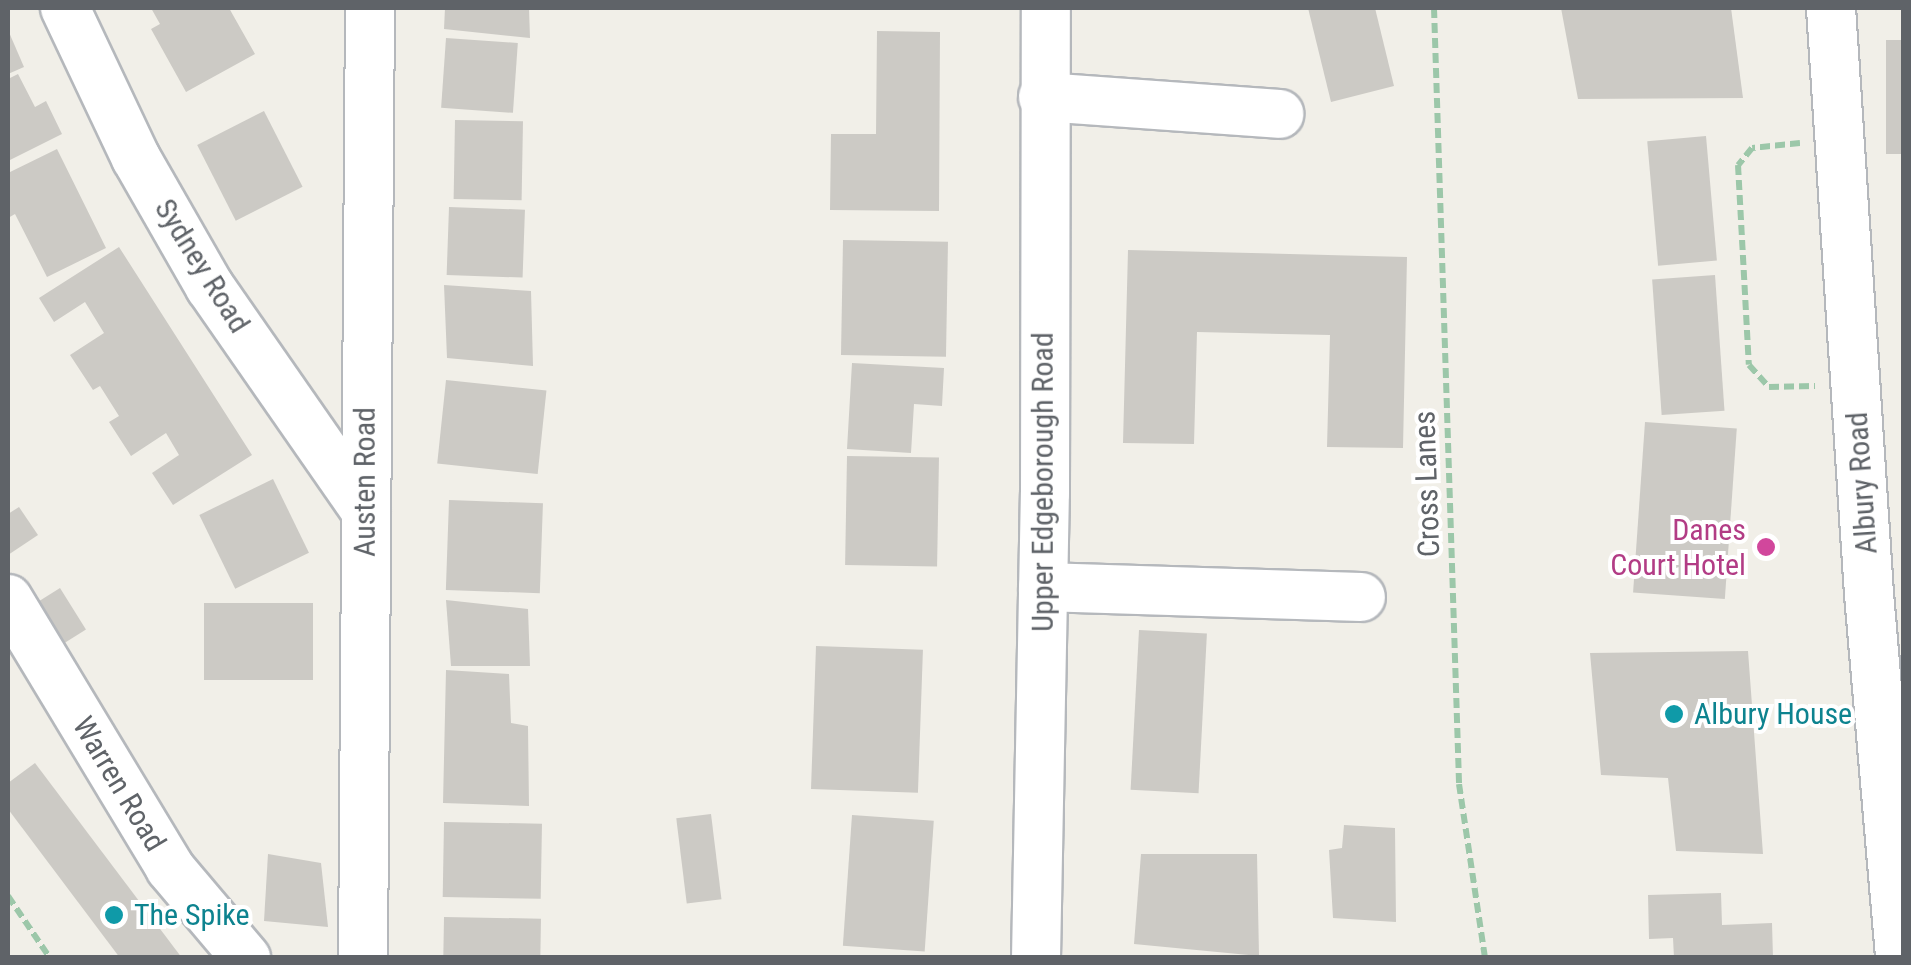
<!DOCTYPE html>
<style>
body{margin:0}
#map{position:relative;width:1911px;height:965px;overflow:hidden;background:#f1efe8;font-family:"Roboto Condensed",sans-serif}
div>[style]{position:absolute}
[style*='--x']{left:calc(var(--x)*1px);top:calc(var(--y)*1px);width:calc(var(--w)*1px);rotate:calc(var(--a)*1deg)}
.building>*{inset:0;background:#cccac5;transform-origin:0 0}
.path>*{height:6px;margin-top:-3px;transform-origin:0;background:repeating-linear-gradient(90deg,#9cc7a9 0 10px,transparent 0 15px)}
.roads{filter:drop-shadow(2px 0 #b5b8bc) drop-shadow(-2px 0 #b5b8bc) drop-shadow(0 2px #b5b8bc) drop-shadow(0 -2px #b5b8bc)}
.minor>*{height:48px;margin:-24px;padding:0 24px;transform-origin:24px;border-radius:24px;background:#fff}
.dots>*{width:28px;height:28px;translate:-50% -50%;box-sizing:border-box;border:5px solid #fff;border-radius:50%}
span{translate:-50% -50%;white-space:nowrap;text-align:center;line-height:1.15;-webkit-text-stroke:8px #fff;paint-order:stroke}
.street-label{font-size:30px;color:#5f6368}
.hotel-label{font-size:30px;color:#b23c85}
.right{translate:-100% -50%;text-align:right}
.culture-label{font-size:30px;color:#0d838f}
.left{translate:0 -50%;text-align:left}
.frame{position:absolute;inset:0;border:10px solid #5f6368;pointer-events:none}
</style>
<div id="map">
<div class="building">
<div style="clip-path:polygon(151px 8px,229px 8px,255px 54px,186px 92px,151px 29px,160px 24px)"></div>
<div style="clip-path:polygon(445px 8px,529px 8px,530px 38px,444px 29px)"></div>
<div style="clip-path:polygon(1308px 8px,1375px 8px,1394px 86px,1331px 102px)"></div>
<div style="clip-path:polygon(1561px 8px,1731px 8px,1743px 98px,1578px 99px)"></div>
<div style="clip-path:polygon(8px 30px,24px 67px,8px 74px)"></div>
<div style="clip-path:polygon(877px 31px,940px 32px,939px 211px,830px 210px,831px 134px,876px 134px)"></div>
<div style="left:446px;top:38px;width:72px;height:70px;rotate:4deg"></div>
<div style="left:1886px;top:40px;width:18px;height:114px"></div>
<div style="clip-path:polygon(18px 74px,35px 107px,46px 101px,62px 134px,8px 161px,8px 79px)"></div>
<div style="left:264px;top:111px;width:85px;height:75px;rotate:63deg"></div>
<div style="left:455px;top:120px;width:68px;height:79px;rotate:1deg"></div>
<div style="left:1706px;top:136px;width:125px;height:59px;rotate:85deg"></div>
<div style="clip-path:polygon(57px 149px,106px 248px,47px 277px,15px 214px,8px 218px,8px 173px)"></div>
<div style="left:449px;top:207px;width:76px;height:68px;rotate:2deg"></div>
<div style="left:843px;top:240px;width:105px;height:115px;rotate:1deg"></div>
<div style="clip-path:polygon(119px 247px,252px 455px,173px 505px,152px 473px,179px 455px,166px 433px,131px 456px,109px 422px,119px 416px,100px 386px,93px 390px,70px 355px,104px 333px,85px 302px,54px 322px,39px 298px)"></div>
<div style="clip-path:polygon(1128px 250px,1407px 257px,1403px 448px,1327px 447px,1330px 335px,1197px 332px,1194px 444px,1123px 443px)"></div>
<div style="left:1715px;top:275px;width:136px;height:63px;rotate:86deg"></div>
<div style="clip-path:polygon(444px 285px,531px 291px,533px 366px,447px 358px)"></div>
<div style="clip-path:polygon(852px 363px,944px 368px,942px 406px,914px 404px,911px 453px,847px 449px)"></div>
<div style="left:446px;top:380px;width:101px;height:84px;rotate:6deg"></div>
<div style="left:1645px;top:422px;width:92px;height:171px;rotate:4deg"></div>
<div style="left:847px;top:456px;width:92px;height:109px;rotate:1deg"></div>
<div style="left:273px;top:479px;width:82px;height:82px;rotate:64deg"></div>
<div style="left:449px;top:500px;width:94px;height:90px;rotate:2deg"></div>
<div style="clip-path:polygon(19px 507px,38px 535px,8px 555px,8px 514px)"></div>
<div style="left:60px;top:588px;width:49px;height:31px;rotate:58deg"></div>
<div style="clip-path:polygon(446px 600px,528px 609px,530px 666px,451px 666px)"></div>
<div style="left:204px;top:603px;width:109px;height:77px"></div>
<div style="left:1139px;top:630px;width:68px;height:160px;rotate:3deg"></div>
<div style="left:816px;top:646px;width:107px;height:143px;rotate:2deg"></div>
<div style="clip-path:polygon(1748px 651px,1763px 854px,1676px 851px,1668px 778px,1601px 775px,1590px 653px)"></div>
<div style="clip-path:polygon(446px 670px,509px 674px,511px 723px,528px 726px,529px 806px,443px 803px)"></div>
<div style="clip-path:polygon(35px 763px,182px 958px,120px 958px,8px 809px,8px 783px)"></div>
<div style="left:711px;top:814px;width:86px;height:35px;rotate:83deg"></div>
<div style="left:852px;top:815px;width:82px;height:131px;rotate:4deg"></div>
<div style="left:444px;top:822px;width:98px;height:75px;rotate:1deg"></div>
<div style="clip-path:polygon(1344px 825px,1395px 828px,1396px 922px,1333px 918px,1329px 850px,1342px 848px)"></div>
<div style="clip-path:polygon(268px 854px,321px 863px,328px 927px,264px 921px)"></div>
<div style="clip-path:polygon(1141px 854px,1257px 854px,1259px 956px,1134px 944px)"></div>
<div style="clip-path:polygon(1721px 893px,1722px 925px,1772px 923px,1773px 958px,1674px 958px,1673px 938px,1649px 939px,1648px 895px)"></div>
<div style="left:444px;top:917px;width:97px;height:41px;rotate:1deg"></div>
</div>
<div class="path">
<div style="--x:1434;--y:8;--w:776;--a:88.15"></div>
<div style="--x:1459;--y:784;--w:176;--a:81.5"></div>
<div style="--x:1800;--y:143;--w:48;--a:174.1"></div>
<div style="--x:1752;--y:148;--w:22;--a:129"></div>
<div style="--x:1738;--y:165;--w:200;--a:86.9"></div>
<div style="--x:1749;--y:365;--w:30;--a:48"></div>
<div style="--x:1769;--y:387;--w:46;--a:-1.2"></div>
<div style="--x:8;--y:896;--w:75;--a:55.9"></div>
</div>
<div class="roads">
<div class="minor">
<div style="--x:65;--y:8;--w:166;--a:64.7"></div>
<div style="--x:136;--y:158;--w:149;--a:60.2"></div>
<div style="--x:210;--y:287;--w:272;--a:55.2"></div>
<div style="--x:1831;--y:8;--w:587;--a:86.29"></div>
<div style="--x:1869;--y:594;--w:365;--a:85.1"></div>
<div style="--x:1043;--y:97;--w:237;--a:4.1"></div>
<div style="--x:1043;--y:587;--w:318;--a:1.8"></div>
<div style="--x:8;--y:599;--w:314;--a:58.9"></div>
<div style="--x:170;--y:868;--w:118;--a:49.8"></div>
<div style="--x:363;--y:958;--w:950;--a:-89.58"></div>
<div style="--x:1036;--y:958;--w:465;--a:-88.9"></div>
<div style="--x:1045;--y:493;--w:485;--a:-89.9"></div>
</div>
</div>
<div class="dots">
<div style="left:1766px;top:547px;background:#d1479c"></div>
<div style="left:1674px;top:714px;background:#0f9aa8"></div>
<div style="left:114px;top:915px;background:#0f9aa8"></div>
</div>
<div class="street-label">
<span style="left:202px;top:266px;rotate:58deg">Sydney Road</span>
<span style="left:365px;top:482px;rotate:-90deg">Austen Road</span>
<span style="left:1043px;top:482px;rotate:-90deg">Upper Edgeborough Road</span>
<span style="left:1862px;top:483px;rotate:-94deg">Albury Road</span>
<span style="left:1427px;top:484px;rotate:-92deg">Cross Lanes</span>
<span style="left:119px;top:784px;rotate:59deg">Warren Road</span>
</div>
<div class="hotel-label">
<span class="right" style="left:1746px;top:547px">Danes<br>Court Hotel</span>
</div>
<div class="culture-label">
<span class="left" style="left:1694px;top:714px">Albury House</span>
<span class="left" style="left:134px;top:915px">The Spike</span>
</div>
<div class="frame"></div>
</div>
